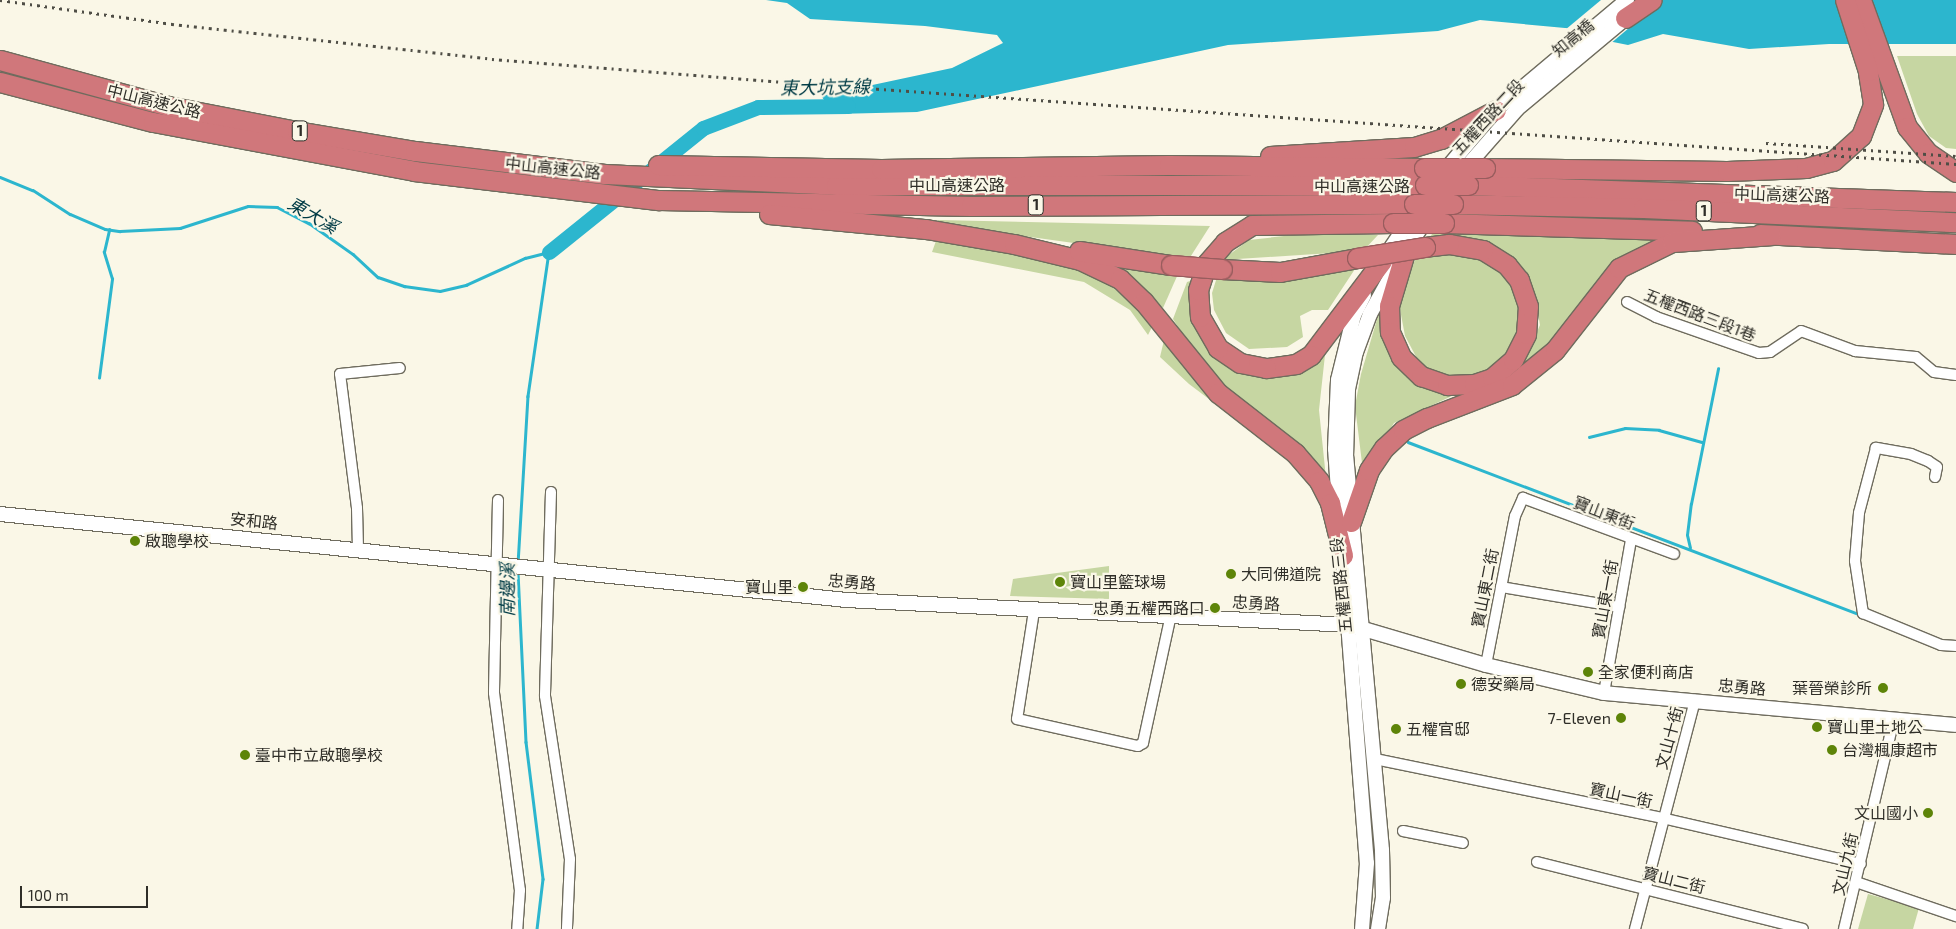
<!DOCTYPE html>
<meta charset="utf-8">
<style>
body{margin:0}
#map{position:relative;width:1956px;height:929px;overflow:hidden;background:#faf7e7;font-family:"Exo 2","Noto Sans TC",sans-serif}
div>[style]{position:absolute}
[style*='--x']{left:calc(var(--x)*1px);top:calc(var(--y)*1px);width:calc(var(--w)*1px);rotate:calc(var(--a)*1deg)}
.green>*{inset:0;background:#c6d6a2}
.water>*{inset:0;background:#2cb6ce}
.pier>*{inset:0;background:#faf7e7}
.stream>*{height:2.5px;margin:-1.25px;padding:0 1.25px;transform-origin:1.25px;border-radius:1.25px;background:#2cb6ce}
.river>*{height:15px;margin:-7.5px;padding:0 7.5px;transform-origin:7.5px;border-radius:7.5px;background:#2cb6ce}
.roads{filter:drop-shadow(1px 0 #6f6c5e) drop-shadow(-1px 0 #6f6c5e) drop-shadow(0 1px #6f6c5e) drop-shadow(0 -1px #6f6c5e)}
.street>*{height:10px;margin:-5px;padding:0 5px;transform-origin:5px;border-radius:5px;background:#fff}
.secondary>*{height:14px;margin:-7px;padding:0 7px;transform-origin:7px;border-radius:7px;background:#fff}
.highway>*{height:19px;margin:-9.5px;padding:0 9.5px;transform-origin:9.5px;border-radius:9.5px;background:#d0777b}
.rail>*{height:2.5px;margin-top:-1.25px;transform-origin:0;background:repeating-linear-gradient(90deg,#4f4e46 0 2.5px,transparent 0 7.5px)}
.bridges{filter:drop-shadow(1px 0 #985d5e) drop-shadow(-1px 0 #985d5e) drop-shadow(0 1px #985d5e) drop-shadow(0 -1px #985d5e)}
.highway-bridge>*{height:19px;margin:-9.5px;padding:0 9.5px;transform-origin:9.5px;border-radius:9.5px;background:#d0777b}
.dots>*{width:14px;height:14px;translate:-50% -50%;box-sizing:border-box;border:2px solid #faf7e7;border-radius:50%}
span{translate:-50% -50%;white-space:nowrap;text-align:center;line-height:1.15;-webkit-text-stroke:4.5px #faf7e7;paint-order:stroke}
.shield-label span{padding:1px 4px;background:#faf7e7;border:1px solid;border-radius:4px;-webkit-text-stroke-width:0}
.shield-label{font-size:15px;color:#2f2e28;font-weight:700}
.street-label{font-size:16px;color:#2f2e28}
.poi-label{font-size:16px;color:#2f2e28}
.left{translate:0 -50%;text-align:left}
.right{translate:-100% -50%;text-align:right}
.water-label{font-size:18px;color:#003b45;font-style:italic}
.scale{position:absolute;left:20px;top:886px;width:128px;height:22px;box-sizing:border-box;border:2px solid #2f2e28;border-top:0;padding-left:6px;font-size:15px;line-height:18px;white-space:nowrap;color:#2f2e28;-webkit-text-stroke:4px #faf7e7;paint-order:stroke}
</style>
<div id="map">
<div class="green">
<div style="clip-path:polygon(1897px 56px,1956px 56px,1956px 149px,1946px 148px,1929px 136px,1917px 114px)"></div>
<div style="clip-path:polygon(938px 220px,1210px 226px,1189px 259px,938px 224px)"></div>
<div style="clip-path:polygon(1432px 234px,1670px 235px,1674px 236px,1628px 253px,1607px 269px,1567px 328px,1525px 367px,1509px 376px,1525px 360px,1540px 325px,1534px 291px,1522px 268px,1503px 251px,1483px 242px,1430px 237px)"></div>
<div style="clip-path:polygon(1293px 235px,1378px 235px,1363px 251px,1222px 260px,1249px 240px)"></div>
<div style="clip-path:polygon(936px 241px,1088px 268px,1155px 321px,1148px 335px,1130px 310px,1084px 282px,932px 252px)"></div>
<div style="clip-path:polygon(1466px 252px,1488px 258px,1507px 274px,1519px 299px,1524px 325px,1514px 355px,1486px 372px,1465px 377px,1445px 376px,1420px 364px,1405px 336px,1399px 304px,1416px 257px)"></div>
<div style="clip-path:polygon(1129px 267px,1178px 274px,1163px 308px,1124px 273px)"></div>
<div style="clip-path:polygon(1355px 269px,1328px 310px,1312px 310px,1300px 316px,1303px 337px,1287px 347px,1249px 349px,1226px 333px,1214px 310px,1212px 293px,1217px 277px,1284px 279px)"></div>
<div style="clip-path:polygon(1193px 280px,1235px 368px,1297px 369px,1325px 355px,1319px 410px,1326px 478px,1244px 407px,1201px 363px,1173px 319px,1187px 282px)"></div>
<div style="clip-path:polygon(1380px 309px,1419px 381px,1454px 395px,1394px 423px,1368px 464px,1362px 463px,1355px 406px,1361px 374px)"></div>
<div style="clip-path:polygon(1165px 336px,1274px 448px,1189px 384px,1160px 357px)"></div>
<div style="clip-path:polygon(1109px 566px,1109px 599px,1010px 596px,1013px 579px)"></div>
<div style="clip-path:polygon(1868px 894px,1919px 908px,1913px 929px,1858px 929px)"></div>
</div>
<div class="water">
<div style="clip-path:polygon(766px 0,1956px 0,1956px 44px,1829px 44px,1749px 49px,1663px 34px,1628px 45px,1593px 38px,1576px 29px,1480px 20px,1438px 31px,1228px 45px,917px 112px,835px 114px,821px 96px,952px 68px,1003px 43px,997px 35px,925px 26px,810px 19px,787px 3px)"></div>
</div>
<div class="pier">
<div style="clip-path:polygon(1601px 0,1662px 0,1610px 44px,1565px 30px)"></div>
</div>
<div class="stream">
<div style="--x:0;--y:177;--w:35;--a:22"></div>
<div style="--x:33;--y:190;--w:44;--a:33"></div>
<div style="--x:70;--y:214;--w:38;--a:23"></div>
<div style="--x:105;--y:229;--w:15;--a:8"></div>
<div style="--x:120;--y:231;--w:60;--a:-2.9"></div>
<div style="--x:180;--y:228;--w:71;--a:-17.9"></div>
<div style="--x:248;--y:206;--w:29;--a:2"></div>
<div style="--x:277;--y:207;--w:36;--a:27"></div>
<div style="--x:309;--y:223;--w:54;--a:35.2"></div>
<div style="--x:353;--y:254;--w:34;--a:43"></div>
<div style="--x:378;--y:277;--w:28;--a:19"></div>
<div style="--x:404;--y:286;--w:36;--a:8"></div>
<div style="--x:440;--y:291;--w:27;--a:-13"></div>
<div style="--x:466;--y:285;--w:65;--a:-24.6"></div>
<div style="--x:525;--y:258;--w:25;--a:-14"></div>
<div style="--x:549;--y:252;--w:146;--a:98.3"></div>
<div style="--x:528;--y:396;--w:166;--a:93.4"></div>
<div style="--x:99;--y:378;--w:100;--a:-82.5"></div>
<div style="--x:112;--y:279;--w:28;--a:-107"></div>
<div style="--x:104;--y:252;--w:23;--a:-77"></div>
<div style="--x:1589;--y:437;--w:37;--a:-14"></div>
<div style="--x:1625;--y:428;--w:34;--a:3"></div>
<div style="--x:1659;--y:430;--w:45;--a:15.6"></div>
<div style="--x:1408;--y:442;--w:485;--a:20.9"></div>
<div style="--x:1690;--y:548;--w:13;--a:-103"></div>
<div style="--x:1687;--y:535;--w:31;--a:-83"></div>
<div style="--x:1691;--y:504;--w:138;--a:-78.7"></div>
<div style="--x:518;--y:572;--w:170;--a:87.3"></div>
<div style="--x:526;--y:742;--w:138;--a:82.9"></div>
<div style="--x:543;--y:879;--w:50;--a:96.8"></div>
</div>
<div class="river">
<div style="--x:549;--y:252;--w:198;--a:-38.8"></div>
<div style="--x:703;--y:128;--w:59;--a:-20.9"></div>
<div style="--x:758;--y:107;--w:90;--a:-0.6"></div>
</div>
<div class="roads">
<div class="street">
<div style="--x:1627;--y:302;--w:33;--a:27"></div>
<div style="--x:1656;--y:317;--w:109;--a:19.3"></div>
<div style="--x:1759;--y:353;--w:11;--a:-5"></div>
<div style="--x:1770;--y:352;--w:37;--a:-34"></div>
<div style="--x:1801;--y:331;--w:58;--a:20.3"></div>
<div style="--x:1855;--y:351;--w:61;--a:5.6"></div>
<div style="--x:1916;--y:357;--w:23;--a:40"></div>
<div style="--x:1934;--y:372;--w:22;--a:8"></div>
<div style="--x:1935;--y:477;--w:10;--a:-79"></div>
<div style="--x:1937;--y:467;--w:11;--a:-146"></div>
<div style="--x:1928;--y:461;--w:18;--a:-158"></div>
<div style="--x:1911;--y:454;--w:36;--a:-170"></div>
<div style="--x:1876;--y:448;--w:67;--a:104.7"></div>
<div style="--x:1859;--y:513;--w:48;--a:94.8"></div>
<div style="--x:1855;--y:561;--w:53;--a:81.3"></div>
<div style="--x:1863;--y:613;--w:84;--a:22.3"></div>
<div style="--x:1941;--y:645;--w:15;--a:4"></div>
<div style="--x:551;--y:492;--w:204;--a:91.7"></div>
<div style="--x:545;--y:696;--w:165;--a:81.3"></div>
<div style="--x:570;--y:859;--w:70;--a:92.5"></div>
<div style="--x:498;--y:500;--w:193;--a:91.2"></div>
<div style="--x:494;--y:693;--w:199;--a:82.5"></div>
<div style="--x:520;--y:890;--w:39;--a:94"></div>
<div style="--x:358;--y:549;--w:41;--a:-91.4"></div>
<div style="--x:357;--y:508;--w:135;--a:-97.2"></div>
<div style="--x:340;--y:374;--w:60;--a:-5.7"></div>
<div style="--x:1501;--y:587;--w:120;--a:9.6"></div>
<div style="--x:1034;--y:611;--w:109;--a:98.9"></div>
<div style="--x:1017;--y:719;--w:124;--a:12.6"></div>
<div style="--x:1138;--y:746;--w:6;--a:-31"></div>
<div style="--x:1143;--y:743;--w:131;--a:-77.7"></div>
<div style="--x:1486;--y:665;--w:152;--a:-79"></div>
<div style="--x:1515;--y:516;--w:20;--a:-66"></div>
<div style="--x:1523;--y:498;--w:161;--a:20.3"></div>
<div style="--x:1604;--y:693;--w:155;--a:-80"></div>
<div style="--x:1375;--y:759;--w:293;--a:11.6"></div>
<div style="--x:1662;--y:818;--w:204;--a:13"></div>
<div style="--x:1403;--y:831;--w:61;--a:11.3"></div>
<div style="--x:1537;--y:862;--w:274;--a:14.1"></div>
<div style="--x:1856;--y:882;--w:106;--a:18.8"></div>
<div style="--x:1635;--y:929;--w:237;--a:-75.3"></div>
<div style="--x:1844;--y:929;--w:216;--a:-76.6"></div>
</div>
<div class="secondary">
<div style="--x:1461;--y:173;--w:85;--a:-48.8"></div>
<div style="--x:1517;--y:109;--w:151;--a:-39.9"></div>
<div style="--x:1442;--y:174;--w:84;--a:-49.8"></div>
<div style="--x:1496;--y:110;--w:171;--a:-40"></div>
<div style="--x:1384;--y:258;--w:48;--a:-56"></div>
<div style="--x:0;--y:514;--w:850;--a:5.8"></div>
<div style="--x:846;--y:600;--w:505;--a:2.84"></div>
<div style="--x:1350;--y:625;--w:142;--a:16.4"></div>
<div style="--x:1486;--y:665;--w:121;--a:13.3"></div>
<div style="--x:1604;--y:693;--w:353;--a:5.2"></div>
<div style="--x:1340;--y:518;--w:69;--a:-94.1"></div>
<div style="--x:1335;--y:449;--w:69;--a:-87.5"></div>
<div style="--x:1338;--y:380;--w:67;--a:-76.2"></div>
<div style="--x:1354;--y:315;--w:22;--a:-63"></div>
<div style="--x:1342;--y:547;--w:317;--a:85.5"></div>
<div style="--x:1367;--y:863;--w:66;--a:94.3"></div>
<div style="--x:1378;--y:929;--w:31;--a:-81"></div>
<div style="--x:1383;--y:898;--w:48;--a:-91.2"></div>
<div style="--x:1382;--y:850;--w:395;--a:-95.2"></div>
<div style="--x:1346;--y:457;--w:68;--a:-88.3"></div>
<div style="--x:1348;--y:389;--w:38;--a:-78"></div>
<div style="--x:1356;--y:352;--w:40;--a:-69.8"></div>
<div style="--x:1370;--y:314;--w:74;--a:-61"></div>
<div style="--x:1406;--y:249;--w:38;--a:-55"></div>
</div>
<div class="highway">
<div style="--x:1861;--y:0;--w:135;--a:70.1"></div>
<div style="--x:1907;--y:127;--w:33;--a:51"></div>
<div style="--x:1928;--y:153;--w:34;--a:34"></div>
<div style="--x:1625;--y:18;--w:32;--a:-34"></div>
<div style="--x:0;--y:60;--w:174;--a:15.3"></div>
<div style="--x:168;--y:106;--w:131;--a:11"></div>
<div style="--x:297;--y:131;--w:120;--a:9.6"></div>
<div style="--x:415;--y:151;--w:191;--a:6.9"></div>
<div style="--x:605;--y:174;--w:231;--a:2.7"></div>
<div style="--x:836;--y:185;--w:589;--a:0"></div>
<div style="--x:0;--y:82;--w:158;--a:14.7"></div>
<div style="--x:153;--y:122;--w:266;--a:10.6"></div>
<div style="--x:414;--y:171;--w:247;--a:6.8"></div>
<div style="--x:659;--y:200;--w:312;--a:1.1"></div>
<div style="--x:971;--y:206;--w:443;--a:-0.3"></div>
<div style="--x:1270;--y:156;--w:144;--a:-3.6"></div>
<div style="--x:1414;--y:147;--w:28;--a:-17"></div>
<div style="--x:1441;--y:139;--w:62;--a:-27.8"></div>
<div style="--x:658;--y:165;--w:223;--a:1"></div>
<div style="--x:881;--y:169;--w:288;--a:-0.8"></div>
<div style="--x:1169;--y:165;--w:255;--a:0.7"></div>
<div style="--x:1485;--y:168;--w:242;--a:0.7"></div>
<div style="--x:1727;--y:171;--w:79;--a:-2.2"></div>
<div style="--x:1806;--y:168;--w:28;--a:-15"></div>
<div style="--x:1833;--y:161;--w:38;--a:-42"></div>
<div style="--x:1861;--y:136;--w:34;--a:-69"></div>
<div style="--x:1873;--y:104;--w:33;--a:-99"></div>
<div style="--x:1868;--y:71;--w:75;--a:-107.9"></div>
<div style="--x:1468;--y:185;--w:488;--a:2"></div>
<div style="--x:1453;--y:204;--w:190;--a:1.2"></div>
<div style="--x:1643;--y:208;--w:313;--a:2.6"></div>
<div style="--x:769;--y:214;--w:158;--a:5.5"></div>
<div style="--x:926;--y:229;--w:89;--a:9.7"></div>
<div style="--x:1014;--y:244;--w:68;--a:13.6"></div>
<div style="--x:1080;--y:260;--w:44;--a:25.4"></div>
<div style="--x:1120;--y:279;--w:33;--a:44"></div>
<div style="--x:1144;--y:302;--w:117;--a:50.9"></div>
<div style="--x:1218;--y:393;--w:98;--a:37.9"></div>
<div style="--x:1295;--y:453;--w:37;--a:49"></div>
<div style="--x:1319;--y:481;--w:25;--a:63"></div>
<div style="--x:1330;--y:503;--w:54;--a:76"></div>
<div style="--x:1444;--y:223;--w:248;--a:1.8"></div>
<div style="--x:1760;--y:234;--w:196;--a:2.9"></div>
<div style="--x:1406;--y:249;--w:59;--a:106.6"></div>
<div style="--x:1389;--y:306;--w:26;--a:88"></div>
<div style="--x:1390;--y:332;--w:27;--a:66"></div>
<div style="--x:1401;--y:357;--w:28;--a:44"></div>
<div style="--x:1421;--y:376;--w:28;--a:19"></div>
<div style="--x:1447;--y:385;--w:27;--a:-2"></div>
<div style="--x:1474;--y:384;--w:19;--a:-18"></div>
<div style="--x:1492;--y:378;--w:28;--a:-41"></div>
<div style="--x:1513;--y:360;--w:29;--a:-63"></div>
<div style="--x:1526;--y:334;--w:28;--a:-86"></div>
<div style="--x:1528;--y:306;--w:28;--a:-109"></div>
<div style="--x:1519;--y:280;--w:19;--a:-129"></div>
<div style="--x:1507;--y:265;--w:28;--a:-148"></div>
<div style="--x:1483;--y:250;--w:35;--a:-170"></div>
<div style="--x:1449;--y:244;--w:24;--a:173"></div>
<div style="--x:1079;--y:251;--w:93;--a:8.7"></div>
<div style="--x:1382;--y:261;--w:118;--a:127.1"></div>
<div style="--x:1311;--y:355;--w:17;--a:149"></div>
<div style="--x:1296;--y:364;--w:30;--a:172"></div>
<div style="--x:1266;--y:368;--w:26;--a:-169"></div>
<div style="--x:1240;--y:363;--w:27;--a:-146"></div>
<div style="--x:1218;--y:348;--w:36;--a:-120"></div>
<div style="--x:1200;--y:317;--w:27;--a:-94"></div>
<div style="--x:1198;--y:290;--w:28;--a:-72"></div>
<div style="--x:1207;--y:263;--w:28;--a:-49"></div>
<div style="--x:1225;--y:242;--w:32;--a:-32"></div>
<div style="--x:1252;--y:225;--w:141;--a:-0.8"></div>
<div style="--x:1222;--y:269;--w:58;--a:3"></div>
<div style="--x:1280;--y:272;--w:78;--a:-10.3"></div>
<div style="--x:1351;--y:522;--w:55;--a:-70.9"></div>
<div style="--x:1369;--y:470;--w:27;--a:-56"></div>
<div style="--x:1384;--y:448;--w:26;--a:-43"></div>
<div style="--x:1403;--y:430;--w:27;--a:-27"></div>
<div style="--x:1427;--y:418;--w:91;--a:-21.2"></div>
<div style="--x:1512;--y:385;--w:55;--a:-39.1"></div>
<div style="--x:1555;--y:350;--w:104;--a:-52"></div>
<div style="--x:1619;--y:268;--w:59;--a:-26.1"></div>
<div style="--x:1672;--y:242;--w:99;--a:-4"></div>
</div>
</div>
<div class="rail">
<div style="--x:0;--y:0;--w:174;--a:7.9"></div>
<div style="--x:172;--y:24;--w:322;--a:6.2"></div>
<div style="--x:492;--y:59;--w:318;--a:4.5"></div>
<div style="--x:809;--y:84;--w:1150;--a:3.99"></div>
<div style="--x:1766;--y:143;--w:190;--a:3.9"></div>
</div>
<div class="bridges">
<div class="highway-bridge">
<div style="--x:1424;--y:168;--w:61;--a:0"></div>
<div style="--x:1425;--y:185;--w:43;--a:0"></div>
<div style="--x:1414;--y:204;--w:39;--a:0"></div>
<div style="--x:1393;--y:223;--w:51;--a:0"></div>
<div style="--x:1357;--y:258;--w:69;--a:-9.2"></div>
<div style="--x:1171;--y:265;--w:51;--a:4.5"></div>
</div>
</div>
<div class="dots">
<div style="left:135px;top:541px;background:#5d8408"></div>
<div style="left:1231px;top:574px;background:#5d8408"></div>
<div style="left:1060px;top:582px;background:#5d8408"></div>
<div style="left:803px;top:587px;background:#5d8408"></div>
<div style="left:1215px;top:608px;background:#5d8408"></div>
<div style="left:1588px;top:672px;background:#5d8408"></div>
<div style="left:1461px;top:684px;background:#5d8408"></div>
<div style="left:1883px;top:688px;background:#5d8408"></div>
<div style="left:1621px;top:718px;background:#5d8408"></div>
<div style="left:1817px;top:727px;background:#5d8408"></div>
<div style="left:1396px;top:729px;background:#5d8408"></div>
<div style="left:1832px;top:750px;background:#5d8408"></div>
<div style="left:245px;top:755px;background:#5d8408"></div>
<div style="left:1928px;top:813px;background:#5d8408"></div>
</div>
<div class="shield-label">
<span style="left:300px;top:131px">1</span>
<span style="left:1036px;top:205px">1</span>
<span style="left:1704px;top:211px">1</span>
</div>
<div class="street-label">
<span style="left:1573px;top:38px;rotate:-39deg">知高橋</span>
<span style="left:154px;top:101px;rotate:14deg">中山高速公路</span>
<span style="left:1488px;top:117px;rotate:-47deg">五權西路二段</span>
<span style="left:553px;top:168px;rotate:6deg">中山高速公路</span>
<span style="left:957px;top:185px">中山高速公路</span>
<span style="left:1362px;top:186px">中山高速公路</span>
<span style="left:1782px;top:195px;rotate:2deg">中山高速公路</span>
<span style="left:1700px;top:315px;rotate:21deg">五權西路三段1巷</span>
<span style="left:1604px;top:513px;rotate:21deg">寶山東街</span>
<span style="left:254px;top:521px;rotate:6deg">安和路</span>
<span style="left:852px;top:582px;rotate:5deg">忠勇路</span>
<span style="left:1341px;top:585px;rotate:-96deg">五權西路三段</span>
<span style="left:1485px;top:588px;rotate:-79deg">寶山東二街</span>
<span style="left:1605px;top:599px;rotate:-80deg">寶山東一街</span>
<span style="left:1256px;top:603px;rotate:3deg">忠勇路</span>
<span style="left:1742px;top:687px;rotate:5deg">忠勇路</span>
<span style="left:1669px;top:738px;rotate:-75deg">文山十街</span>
<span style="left:1621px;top:795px;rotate:12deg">寶山一街</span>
<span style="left:1845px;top:864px;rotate:-77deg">文山九街</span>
<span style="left:1674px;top:880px;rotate:14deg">寶山二街</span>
</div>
<div class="poi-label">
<span class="left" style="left:145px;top:541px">啟聰學校</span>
<span class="left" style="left:1241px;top:574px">大同佛道院</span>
<span class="left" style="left:1070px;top:582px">寶山里籃球場</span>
<span class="right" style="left:793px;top:587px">寶山里</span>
<span class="right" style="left:1205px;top:608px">忠勇五權西路口</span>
<span class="left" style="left:1598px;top:672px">全家便利商店</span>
<span class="left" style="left:1471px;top:684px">德安藥局</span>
<span class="right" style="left:1872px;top:688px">葉晉榮診所</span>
<span class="right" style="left:1611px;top:718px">7-Eleven</span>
<span class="left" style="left:1827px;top:727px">寶山里土地公</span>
<span class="left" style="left:1406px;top:729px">五權官邸</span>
<span class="left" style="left:1842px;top:750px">台灣楓康超市</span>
<span class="left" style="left:255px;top:755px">臺中市立啟聰學校</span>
<span class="right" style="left:1918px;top:813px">文山國小</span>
</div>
<div class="water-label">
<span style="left:825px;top:87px;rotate:-1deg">東大坑支線</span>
<span style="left:313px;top:215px;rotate:30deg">東大溪</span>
<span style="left:507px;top:590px;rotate:-90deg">南邊溪</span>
</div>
<div class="scale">100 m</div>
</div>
